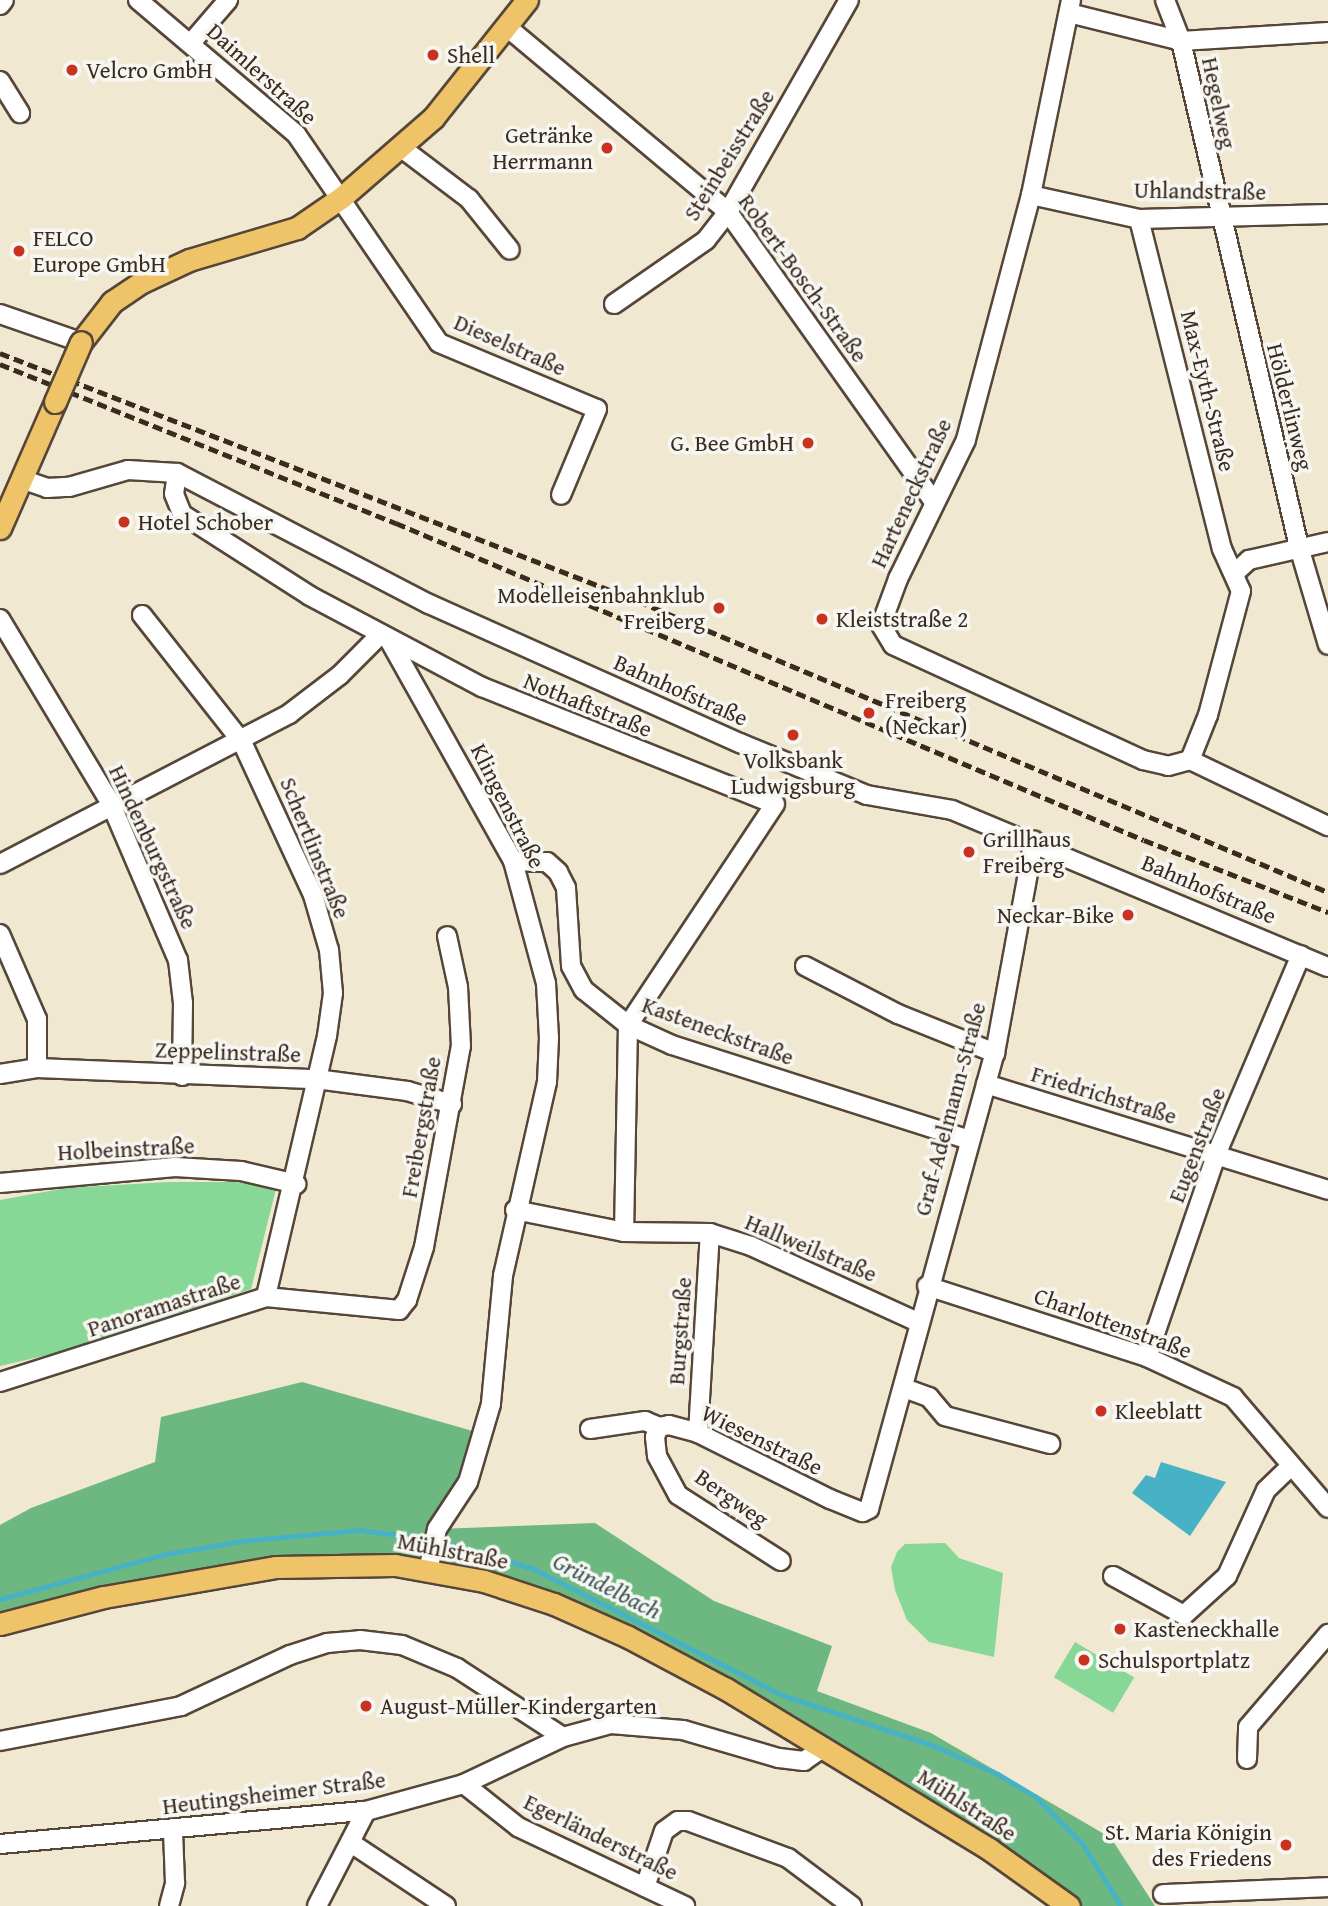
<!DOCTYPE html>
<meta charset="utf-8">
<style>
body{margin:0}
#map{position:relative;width:1328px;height:1906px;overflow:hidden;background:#f0e8d1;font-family:"Gentium Book Plus",serif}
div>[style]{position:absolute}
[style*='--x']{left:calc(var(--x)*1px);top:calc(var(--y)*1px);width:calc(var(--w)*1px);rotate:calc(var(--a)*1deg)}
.green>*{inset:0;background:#87d797;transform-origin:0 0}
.forest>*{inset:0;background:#6db880}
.water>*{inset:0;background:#47b2c5}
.stream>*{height:4.5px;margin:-2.25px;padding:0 2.25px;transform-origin:2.25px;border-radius:2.25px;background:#47b2c5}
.roads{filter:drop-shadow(2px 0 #564639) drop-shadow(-2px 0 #564639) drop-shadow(0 2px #564639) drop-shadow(0 -2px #564639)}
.minor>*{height:18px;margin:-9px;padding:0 9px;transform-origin:9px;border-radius:9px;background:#fff}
.major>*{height:21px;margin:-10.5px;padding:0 10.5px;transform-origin:10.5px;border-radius:10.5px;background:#efc469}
.rail>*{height:4.5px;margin-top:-2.25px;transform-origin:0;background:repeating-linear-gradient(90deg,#3b2a1e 0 10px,transparent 0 15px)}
.bridges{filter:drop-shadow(2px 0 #564639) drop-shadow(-2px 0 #564639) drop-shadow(0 2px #564639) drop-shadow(0 -2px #564639)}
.major-bridge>*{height:21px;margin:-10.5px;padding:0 10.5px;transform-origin:10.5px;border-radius:10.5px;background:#efc469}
.dots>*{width:19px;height:19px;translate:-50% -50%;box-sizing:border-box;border:4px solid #f6f6f2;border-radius:50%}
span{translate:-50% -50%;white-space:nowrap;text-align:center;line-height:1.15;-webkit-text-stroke:7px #f6f6f2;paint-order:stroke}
.poi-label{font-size:23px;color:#3b2a1e}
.left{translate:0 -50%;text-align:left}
.right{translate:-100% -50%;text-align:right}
.street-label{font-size:23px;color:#3b2a1e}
.water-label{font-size:24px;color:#3f5a58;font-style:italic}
</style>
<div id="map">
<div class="green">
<div style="clip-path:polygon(168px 1182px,235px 1182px,276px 1189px,251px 1289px,56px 1353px,0 1366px,0 1200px,66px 1188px)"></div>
<div style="clip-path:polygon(945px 1543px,959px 1558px,1003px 1573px,994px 1657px,929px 1642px,907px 1620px,895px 1590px,891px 1567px,897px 1552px,905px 1544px)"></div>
<div style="left:1075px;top:1642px;width:69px;height:41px;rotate:31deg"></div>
</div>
<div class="forest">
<div style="clip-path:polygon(302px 1382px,483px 1434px,438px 1529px,595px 1523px,714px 1601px,832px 1646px,817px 1691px,931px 1733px,1111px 1838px,1155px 1906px,1069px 1906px,897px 1792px,554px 1604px,341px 1563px,0 1624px,0 1525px,31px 1508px,155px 1462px,161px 1417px)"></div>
</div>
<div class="water">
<div style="clip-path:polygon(1161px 1462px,1226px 1482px,1190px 1536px,1132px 1493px,1146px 1475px,1155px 1478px)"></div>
</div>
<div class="stream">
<div style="--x:440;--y:1541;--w:96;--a:16.4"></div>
<div style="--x:532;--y:1568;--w:280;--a:26.9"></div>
<div style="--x:782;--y:1695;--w:163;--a:18.5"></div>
<div style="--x:937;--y:1747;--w:67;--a:23.9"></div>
<div style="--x:998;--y:1774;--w:44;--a:31.2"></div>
<div style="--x:1036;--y:1797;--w:66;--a:45"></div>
<div style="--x:1083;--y:1844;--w:73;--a:58.5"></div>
<div style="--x:0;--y:1599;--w:168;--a:-15.2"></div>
<div style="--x:162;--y:1555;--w:80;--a:-10"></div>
<div style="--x:241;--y:1541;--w:119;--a:-5.3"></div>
<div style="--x:359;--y:1530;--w:73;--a:7.1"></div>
</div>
<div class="roads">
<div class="minor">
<div style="--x:138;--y:0;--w:207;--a:40.3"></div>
<div style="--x:296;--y:134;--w:253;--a:55.6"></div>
<div style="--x:439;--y:343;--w:171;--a:22.7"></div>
<div style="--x:597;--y:409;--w:93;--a:112.7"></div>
<div style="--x:1071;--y:0;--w:199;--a:101.6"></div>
<div style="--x:1031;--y:195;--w:253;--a:104.9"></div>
<div style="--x:966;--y:440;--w:155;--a:116.1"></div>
<div style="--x:898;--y:579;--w:49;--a:110.3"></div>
<div style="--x:881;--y:625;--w:23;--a:59"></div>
<div style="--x:893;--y:645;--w:275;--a:24.7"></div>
<div style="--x:1143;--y:760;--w:26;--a:13"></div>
<div style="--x:1168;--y:766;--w:23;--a:-15"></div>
<div style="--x:1165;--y:0;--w:44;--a:68.7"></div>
<div style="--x:1181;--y:41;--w:520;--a:76.87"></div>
<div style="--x:1299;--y:547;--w:102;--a:73.5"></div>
<div style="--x:0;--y:5;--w:6;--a:-51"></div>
<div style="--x:1069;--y:13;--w:115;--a:14"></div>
<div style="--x:1181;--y:41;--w:147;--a:-3.5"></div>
<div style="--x:507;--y:27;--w:288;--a:39.9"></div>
<div style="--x:728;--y:212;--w:356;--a:54.6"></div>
<div style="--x:191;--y:43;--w:57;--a:-49.3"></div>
<div style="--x:0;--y:81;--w:38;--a:58"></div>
<div style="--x:403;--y:149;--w:83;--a:37.1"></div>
<div style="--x:469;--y:199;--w:65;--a:51.2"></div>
<div style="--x:1031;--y:195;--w:111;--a:12.5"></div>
<div style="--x:1139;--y:219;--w:189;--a:-1.5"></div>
<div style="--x:1139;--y:219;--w:340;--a:75.9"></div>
<div style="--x:1222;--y:549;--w:46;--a:65.7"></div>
<div style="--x:1241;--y:591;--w:128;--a:104.9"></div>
<div style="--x:1208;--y:715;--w:48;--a:111.8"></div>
<div style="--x:614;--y:304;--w:112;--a:-34.8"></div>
<div style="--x:706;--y:240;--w:36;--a:-52"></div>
<div style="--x:728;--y:212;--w:244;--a:-60.3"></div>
<div style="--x:0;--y:314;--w:86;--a:19.1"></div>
<div style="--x:177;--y:473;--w:21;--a:98"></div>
<div style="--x:174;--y:494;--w:22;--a:68"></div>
<div style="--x:182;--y:514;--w:152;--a:32.6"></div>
<div style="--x:310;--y:596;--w:195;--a:27.9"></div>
<div style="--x:482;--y:687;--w:315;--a:21.8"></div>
<div style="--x:775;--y:804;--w:265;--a:123.6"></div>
<div style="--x:628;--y:1025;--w:207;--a:91.1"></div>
<div style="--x:24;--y:480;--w:24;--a:19"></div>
<div style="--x:47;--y:488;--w:22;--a:-3"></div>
<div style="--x:69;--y:487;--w:61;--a:-16.1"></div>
<div style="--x:128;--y:470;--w:49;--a:3.5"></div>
<div style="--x:177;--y:473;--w:284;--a:27.5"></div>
<div style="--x:429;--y:604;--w:341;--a:24.1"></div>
<div style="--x:740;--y:743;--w:137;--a:22.3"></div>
<div style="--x:867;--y:795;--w:86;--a:10"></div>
<div style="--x:952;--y:810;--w:407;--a:22.7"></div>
<div style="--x:1236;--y:572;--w:18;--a:-43"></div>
<div style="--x:1249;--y:560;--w:81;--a:-12.8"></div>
<div style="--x:142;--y:615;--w:162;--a:51.8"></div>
<div style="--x:242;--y:742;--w:169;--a:65.1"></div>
<div style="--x:313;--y:895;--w:57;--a:73.8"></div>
<div style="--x:329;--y:950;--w:43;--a:84.7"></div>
<div style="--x:333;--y:993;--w:43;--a:97.9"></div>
<div style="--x:327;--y:1036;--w:268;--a:103.2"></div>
<div style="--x:0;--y:619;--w:216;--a:59"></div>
<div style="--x:111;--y:804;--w:170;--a:66.8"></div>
<div style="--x:178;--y:960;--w:43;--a:83.4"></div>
<div style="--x:183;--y:1003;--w:73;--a:90.8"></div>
<div style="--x:388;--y:638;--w:256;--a:60.7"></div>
<div style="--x:513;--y:861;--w:126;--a:74.9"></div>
<div style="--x:546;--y:983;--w:55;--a:86.9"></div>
<div style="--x:549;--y:1038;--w:44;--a:92.6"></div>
<div style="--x:547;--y:1082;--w:199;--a:102.8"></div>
<div style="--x:503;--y:1276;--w:129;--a:95.4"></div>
<div style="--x:491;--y:1404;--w:81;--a:106.4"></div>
<div style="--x:468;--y:1482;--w:56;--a:123.4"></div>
<div style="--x:437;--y:1529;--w:40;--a:102"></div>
<div style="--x:1190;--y:760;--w:153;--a:25.6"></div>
<div style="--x:513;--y:861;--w:34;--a:2"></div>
<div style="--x:547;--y:862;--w:15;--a:42"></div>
<div style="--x:558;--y:872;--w:18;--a:63"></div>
<div style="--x:566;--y:888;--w:78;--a:86.3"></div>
<div style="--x:571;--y:966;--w:27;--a:62"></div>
<div style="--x:584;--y:990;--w:56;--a:38.5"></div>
<div style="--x:628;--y:1025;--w:48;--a:24.4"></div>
<div style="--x:672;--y:1045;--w:312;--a:17.7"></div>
<div style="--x:0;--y:864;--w:326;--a:-27.4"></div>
<div style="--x:289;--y:714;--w:64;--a:-37.4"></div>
<div style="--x:340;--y:675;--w:58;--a:-45"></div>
<div style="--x:0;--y:934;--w:93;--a:66.5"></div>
<div style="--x:37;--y:1019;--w:49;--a:90"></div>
<div style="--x:805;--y:966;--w:105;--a:27.3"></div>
<div style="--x:898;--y:1014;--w:105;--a:21.9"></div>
<div style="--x:0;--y:1074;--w:37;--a:-9"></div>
<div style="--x:37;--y:1068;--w:279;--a:2.3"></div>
<div style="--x:316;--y:1079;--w:92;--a:7.5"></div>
<div style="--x:407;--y:1091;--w:47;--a:16.1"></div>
<div style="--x:986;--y:1084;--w:358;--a:17.2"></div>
<div style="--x:0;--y:1183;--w:176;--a:-5.2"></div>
<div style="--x:175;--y:1167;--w:66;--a:3.5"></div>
<div style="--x:241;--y:1171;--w:57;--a:13.3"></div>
<div style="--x:515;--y:1210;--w:111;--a:11.4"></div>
<div style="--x:624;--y:1232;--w:86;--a:0.7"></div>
<div style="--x:710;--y:1233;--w:43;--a:17.6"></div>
<div style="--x:751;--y:1246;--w:183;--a:24.5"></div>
<div style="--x:927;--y:1286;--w:231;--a:17.9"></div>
<div style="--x:1147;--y:1357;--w:95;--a:24.9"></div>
<div style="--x:1233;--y:1397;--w:146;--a:49.4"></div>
<div style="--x:1147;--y:1357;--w:213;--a:-71.1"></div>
<div style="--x:1216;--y:1155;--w:217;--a:-67"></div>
<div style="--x:0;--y:1382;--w:279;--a:-17.7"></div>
<div style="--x:266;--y:1297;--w:134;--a:5.6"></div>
<div style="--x:399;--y:1310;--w:13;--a:-51"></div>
<div style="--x:407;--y:1300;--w:56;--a:-72.2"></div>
<div style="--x:424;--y:1247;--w:204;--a:-79.6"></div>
<div style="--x:461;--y:1046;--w:59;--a:-92.9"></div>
<div style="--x:458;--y:987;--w:52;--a:-102.2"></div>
<div style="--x:904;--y:1388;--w:27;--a:20"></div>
<div style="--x:929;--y:1397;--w:25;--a:50"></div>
<div style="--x:945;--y:1416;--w:109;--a:14.9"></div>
<div style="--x:659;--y:1427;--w:11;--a:112"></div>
<div style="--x:655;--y:1437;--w:19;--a:84"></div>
<div style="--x:657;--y:1456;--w:44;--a:61.7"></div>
<div style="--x:678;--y:1495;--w:122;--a:32.7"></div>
<div style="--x:590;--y:1429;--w:56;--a:-8.3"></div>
<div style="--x:645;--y:1421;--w:15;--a:23"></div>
<div style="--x:659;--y:1427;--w:10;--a:-11"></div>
<div style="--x:669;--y:1425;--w:30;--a:15"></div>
<div style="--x:698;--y:1433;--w:148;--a:26.6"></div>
<div style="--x:830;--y:1499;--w:35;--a:22"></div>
<div style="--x:863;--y:1512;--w:7;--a:-27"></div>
<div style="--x:869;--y:1509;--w:473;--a:-74.6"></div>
<div style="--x:995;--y:1053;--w:216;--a:-79.6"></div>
<div style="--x:698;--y:1433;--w:200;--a:-86.6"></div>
<div style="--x:1113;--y:1576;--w:81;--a:28.8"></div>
<div style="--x:1184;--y:1615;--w:58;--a:-42.2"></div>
<div style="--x:1227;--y:1576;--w:94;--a:-65.6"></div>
<div style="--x:1266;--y:1490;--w:35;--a:-44"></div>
<div style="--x:0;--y:1741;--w:184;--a:-10.9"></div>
<div style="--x:181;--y:1706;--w:120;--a:-25.1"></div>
<div style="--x:290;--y:1655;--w:39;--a:-18"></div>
<div style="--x:327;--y:1643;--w:33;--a:-5"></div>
<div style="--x:360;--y:1640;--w:42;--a:6.8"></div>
<div style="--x:402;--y:1645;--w:60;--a:22.7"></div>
<div style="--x:457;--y:1668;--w:126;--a:33.1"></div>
<div style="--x:1247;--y:1759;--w:32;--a:-88"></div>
<div style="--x:1248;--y:1727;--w:123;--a:-49.3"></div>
<div style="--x:464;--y:1784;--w:69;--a:38.5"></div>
<div style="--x:518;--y:1827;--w:185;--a:25.3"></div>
<div style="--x:351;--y:1843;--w:114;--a:33.6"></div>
<div style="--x:0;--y:1844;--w:367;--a:-5.2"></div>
<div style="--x:366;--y:1811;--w:102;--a:-15.4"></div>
<div style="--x:464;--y:1784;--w:110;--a:-25.4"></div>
<div style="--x:563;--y:1737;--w:50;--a:-15.2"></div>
<div style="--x:611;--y:1724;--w:72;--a:4.8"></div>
<div style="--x:683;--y:1730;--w:100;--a:16.3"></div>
<div style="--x:779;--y:1758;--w:25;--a:7"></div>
<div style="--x:804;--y:1761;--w:24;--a:-35"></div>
<div style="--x:645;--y:1887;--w:59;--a:-71.3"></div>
<div style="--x:664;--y:1831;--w:17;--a:-36"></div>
<div style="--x:678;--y:1821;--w:10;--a:0"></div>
<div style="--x:688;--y:1821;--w:107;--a:20.3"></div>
<div style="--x:788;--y:1858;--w:80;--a:36.9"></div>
<div style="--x:1163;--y:1894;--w:165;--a:-2.4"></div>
<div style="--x:169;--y:1906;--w:24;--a:-75"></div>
<div style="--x:175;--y:1883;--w:53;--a:-92.2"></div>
<div style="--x:317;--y:1906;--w:107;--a:-62.7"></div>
</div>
<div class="major">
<div style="--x:81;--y:342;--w:51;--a:-52.2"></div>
<div style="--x:112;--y:302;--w:36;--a:-34"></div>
<div style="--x:142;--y:282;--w:52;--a:-25.1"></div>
<div style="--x:189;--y:260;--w:113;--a:-16.5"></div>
<div style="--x:297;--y:228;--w:55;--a:-34.6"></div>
<div style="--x:342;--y:197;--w:121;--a:-41"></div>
<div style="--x:433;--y:118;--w:151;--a:-51.5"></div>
<div style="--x:0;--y:528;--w:137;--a:-66.4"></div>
<div style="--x:0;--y:1624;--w:107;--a:-14.6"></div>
<div style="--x:104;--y:1597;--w:175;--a:-9.9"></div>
<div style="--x:276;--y:1567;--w:119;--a:-1"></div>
<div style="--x:395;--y:1565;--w:90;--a:10.2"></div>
<div style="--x:484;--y:1581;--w:74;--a:18.2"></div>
<div style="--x:554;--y:1604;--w:81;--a:24"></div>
<div style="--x:628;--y:1637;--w:111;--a:28"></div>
<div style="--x:726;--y:1689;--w:308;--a:31.3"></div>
<div style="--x:989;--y:1849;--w:98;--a:35.5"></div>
</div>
</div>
<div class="rail">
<div style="--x:0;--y:353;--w:685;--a:21.24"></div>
<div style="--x:638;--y:601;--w:749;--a:22.87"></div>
<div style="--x:0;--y:364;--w:427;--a:21.9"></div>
<div style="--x:396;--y:523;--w:812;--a:22.97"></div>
<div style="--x:1144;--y:840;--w:198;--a:21.4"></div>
</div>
<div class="bridges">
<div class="major-bridge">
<div style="--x:55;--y:402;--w:65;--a:-66.6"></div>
</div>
</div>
<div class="dots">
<div style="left:433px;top:55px;background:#c8321e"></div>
<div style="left:72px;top:70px;background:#c8321e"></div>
<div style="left:607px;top:148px;background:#c8321e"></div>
<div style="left:19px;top:251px;background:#c8321e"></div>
<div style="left:808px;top:443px;background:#c8321e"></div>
<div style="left:124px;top:522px;background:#c8321e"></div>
<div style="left:719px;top:608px;background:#c8321e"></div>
<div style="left:822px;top:619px;background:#c8321e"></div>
<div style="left:869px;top:713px;background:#c8321e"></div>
<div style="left:793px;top:735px;background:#c8321e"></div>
<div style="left:969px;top:852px;background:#c8321e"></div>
<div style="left:1128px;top:915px;background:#c8321e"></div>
<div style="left:1101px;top:1411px;background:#c8321e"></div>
<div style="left:1120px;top:1629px;background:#c8321e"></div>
<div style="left:1084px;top:1660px;background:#c8321e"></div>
<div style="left:366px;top:1706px;background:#c8321e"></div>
<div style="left:1286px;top:1845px;background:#c8321e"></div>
</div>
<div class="poi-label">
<span class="left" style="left:447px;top:55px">Shell</span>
<span class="left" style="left:86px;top:70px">Velcro GmbH</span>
<span class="right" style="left:593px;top:148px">Getränke<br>Herrmann</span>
<span class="left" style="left:33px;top:251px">FELCO<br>Europe GmbH</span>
<span class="right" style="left:794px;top:443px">G. Bee GmbH</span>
<span class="left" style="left:138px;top:522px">Hotel Schober</span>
<span class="right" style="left:705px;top:608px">Modelleisenbahnklub<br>Freiberg</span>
<span class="left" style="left:836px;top:619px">Kleiststraße 2</span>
<span class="left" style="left:885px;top:713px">Freiberg<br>(Neckar)</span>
<span style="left:793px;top:773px">Volksbank<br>Ludwigsburg</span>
<span class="left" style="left:983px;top:852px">Grillhaus<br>Freiberg</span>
<span class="right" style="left:1114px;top:915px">Neckar-Bike</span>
<span class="left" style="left:1115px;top:1411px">Kleeblatt</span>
<span class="left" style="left:1134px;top:1629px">Kasteneckhalle</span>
<span class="left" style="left:1098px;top:1660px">Schulsportplatz</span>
<span class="left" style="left:380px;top:1706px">August-Müller-Kindergarten</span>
<span class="right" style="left:1272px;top:1845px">St. Maria Königin<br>des Friedens</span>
</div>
<div class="street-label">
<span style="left:262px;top:74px;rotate:42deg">Daimlerstraße</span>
<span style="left:1219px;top:103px;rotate:78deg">Hegelweg</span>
<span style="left:729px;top:155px;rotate:-58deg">Steinbeisstraße</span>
<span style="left:1200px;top:191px;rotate:1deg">Uhlandstraße</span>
<span style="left:803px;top:278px;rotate:54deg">Robert-Bosch-Straße</span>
<span style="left:510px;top:345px;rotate:24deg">Dieselstraße</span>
<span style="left:1208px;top:391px;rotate:76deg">Max-Eyth-Straße</span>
<span style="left:1290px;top:407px;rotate:76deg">Hölderlinweg</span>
<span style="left:911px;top:493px;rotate:-65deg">Harteneckstraße</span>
<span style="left:681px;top:690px;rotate:24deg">Bahnhofstraße</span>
<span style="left:588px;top:705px;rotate:22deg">Nothaftstraße</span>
<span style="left:508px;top:806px;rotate:63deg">Klingenstraße</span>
<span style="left:153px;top:847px;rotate:65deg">Hindenburgstraße</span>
<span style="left:315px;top:848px;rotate:68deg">Schertlinstraße</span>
<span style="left:1209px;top:889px;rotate:23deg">Bahnhofstraße</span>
<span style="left:718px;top:1031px;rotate:20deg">Kasteneckstraße</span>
<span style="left:228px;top:1052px;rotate:2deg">Zeppelinstraße</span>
<span style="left:1104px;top:1095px;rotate:17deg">Friedrichstraße</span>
<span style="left:950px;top:1109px;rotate:-75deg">Graf-Adelmann-Straße</span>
<span style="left:421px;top:1127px;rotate:-80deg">Freibergstraße</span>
<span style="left:1197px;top:1145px;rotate:-69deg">Eugenstraße</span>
<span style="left:126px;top:1149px;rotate:-3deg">Holbeinstraße</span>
<span style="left:811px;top:1248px;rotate:23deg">Hallweilstraße</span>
<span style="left:164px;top:1305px;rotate:-18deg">Panoramastraße</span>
<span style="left:1113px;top:1323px;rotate:20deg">Charlottenstraße</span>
<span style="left:680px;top:1331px;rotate:-86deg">Burgstraße</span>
<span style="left:762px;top:1440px;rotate:26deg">Wiesenstraße</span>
<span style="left:732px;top:1498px;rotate:35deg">Bergweg</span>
<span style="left:453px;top:1551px;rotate:11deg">Mühlstraße</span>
<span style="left:274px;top:1793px;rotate:-7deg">Heutingsheimer Straße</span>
<span style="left:967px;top:1805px;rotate:33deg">Mühlstraße</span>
<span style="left:601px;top:1837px;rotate:26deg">Egerländerstraße</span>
</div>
<div class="water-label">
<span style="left:607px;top:1586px;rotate:27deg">Gründelbach</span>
</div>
</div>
